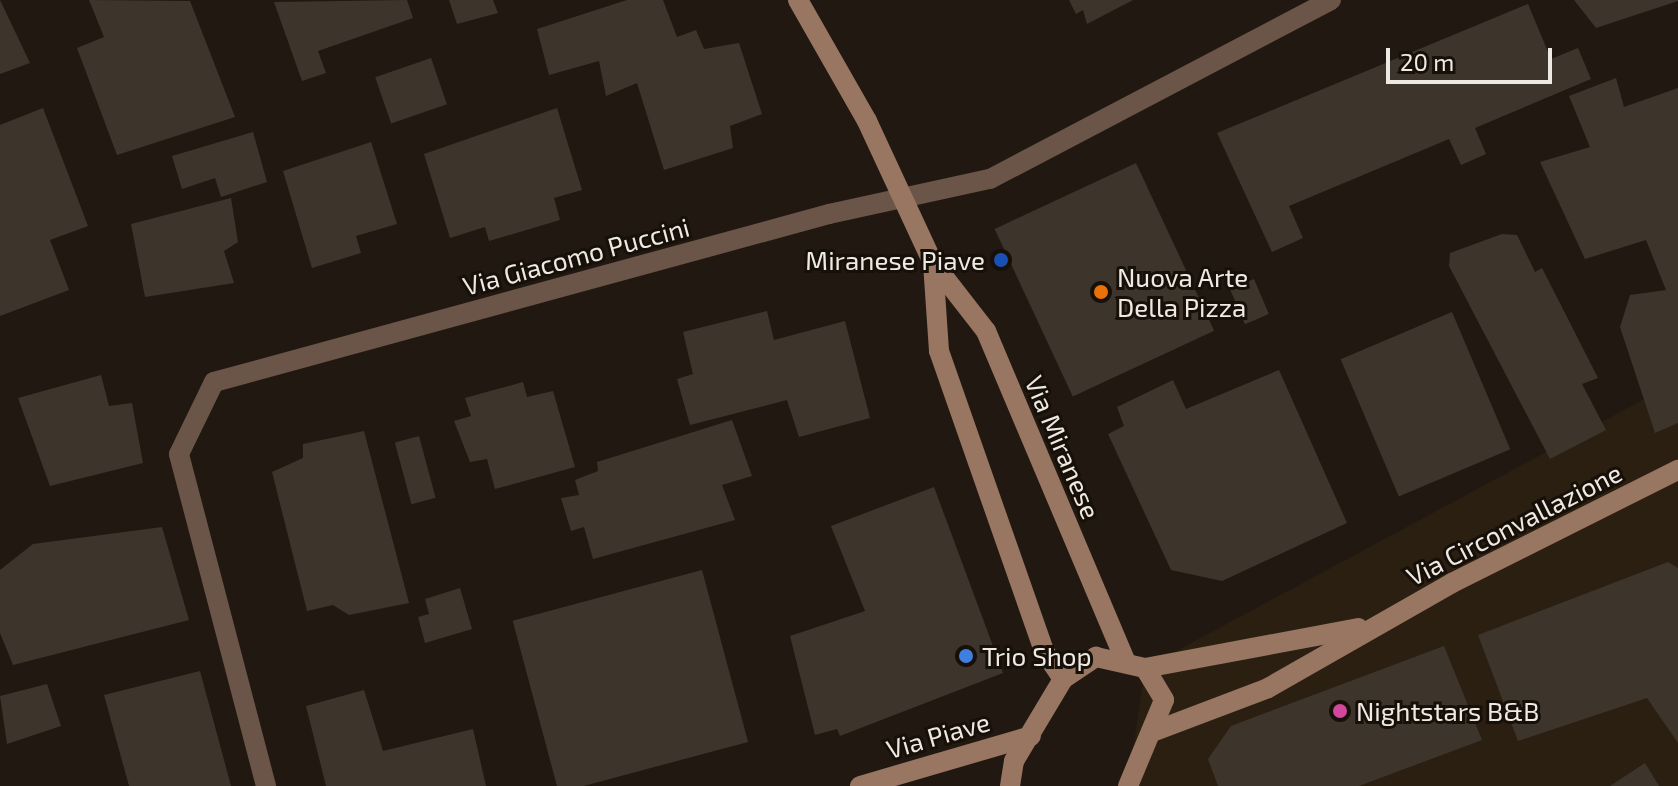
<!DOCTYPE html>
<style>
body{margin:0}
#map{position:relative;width:1678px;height:786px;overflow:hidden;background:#211911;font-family:"Exo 2",sans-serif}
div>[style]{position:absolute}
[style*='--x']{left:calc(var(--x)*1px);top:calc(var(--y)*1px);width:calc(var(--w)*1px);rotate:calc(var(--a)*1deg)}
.built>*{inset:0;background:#2b1f12}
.building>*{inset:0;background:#3d352b;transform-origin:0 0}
.street>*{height:20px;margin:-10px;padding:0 10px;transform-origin:10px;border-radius:10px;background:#6b5548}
.secondary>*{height:20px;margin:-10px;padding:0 10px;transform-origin:10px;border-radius:10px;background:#997661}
.dots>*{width:22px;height:22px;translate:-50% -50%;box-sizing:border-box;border:4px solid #171008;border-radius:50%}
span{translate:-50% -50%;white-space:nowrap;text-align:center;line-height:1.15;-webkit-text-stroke:6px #171008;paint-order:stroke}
.street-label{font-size:26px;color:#eee9e3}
.poi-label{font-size:26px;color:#eee9e3}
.right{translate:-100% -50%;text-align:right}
.left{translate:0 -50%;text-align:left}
.scale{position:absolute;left:1386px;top:48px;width:166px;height:36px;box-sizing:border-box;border:4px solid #eee9e3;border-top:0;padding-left:10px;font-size:24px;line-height:28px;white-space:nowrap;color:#eee9e3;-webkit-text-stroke:6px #171008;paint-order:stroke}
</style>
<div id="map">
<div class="built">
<div style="clip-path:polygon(1678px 381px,1678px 786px,1128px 786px,1145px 668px)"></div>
</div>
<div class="building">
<div style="clip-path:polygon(0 0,30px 63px,0 74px)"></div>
<div style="clip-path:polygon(89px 0,190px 1px,235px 117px,117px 155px,77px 48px,104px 37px)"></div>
<div style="clip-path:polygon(407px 0,413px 18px,318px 51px,326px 73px,302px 81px,274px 2px)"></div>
<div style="clip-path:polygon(449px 0,493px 0,498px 13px,457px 24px)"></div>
<div style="clip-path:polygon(627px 0,663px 0,677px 37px,696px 30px,704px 49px,739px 43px,762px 114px,730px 126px,733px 148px,664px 170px,637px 83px,606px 96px,599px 61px,549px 75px,537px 29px)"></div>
<div style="clip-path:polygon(1069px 0,1133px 0,1087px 24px,1083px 10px,1076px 14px)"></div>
<div style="clip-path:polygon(1574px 0,1678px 0,1678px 1px,1596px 28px)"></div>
<div style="clip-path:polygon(1528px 4px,1551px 59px,1578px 48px,1591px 79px,1475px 128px,1486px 154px,1461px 165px,1449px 139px,1289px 206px,1303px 238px,1272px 252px,1217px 133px)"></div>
<div style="left:431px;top:58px;width:49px;height:59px;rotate:71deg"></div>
<div style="clip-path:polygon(1616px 78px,1624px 107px,1678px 88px,1678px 423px,1655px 433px,1620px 327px,1630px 295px,1666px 290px,1646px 240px,1585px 259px,1540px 162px,1590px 147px,1569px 96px)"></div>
<div style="clip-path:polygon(43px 108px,88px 226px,50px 240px,69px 290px,0 316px,0 125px)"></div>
<div style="clip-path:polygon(557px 108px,582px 190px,554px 198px,560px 220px,489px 241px,485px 227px,450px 238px,424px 154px)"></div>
<div style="clip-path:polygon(253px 132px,267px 182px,221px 197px,215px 178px,182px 189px,172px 156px)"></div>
<div style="clip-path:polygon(371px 142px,397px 224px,356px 236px,361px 253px,312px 268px,283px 171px)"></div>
<div style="left:1136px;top:163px;width:185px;height:156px;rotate:65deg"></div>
<div style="clip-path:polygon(231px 198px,238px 242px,224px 251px,234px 283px,145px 297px,131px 224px)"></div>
<div style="clip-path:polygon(1502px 234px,1517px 235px,1535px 272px,1542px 268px,1598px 378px,1582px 384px,1606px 430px,1550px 459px,1449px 266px,1450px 253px)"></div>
<div style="left:1254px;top:279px;width:38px;height:26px;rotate:67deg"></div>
<div style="clip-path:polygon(767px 311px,774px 340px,845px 321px,870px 418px,799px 437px,787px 400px,690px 425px,677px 379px,693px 374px,683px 332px)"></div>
<div style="left:1452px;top:312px;width:149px;height:121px;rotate:67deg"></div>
<div style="clip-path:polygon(1279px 370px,1347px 523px,1222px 581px,1171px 570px,1108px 434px,1124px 426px,1117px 407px,1173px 380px,1186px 409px)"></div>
<div style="clip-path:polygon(101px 375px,109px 406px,132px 403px,143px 463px,50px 486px,18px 398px)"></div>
<div style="clip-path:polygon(523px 382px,527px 397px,553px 391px,575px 467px,495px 489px,487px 459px,470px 462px,454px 421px,471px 416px,465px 398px)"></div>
<div style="clip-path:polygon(732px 420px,752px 476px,722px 485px,735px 520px,593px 559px,584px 527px,571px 531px,561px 498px,579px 495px,575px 480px,598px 471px,597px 462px)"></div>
<div style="clip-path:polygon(364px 431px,409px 603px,349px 615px,333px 605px,307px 611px,272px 472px,303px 458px,303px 444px)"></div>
<div style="left:419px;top:436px;width:64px;height:25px;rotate:75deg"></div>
<div style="clip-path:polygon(934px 487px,1003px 673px,840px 736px,837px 729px,815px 735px,790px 636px,865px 611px,831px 526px)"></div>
<div style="clip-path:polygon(162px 527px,189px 620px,13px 665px,0 633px,0 570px,33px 544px)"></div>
<div style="clip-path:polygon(1668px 562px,1678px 568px,1678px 743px,1647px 698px,1518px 741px,1478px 635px)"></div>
<div style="left:702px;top:570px;width:178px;height:196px;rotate:75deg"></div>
<div style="clip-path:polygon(460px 588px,472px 629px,425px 643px,418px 617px,429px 614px,425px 599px)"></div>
<div style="clip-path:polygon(1444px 646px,1482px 740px,1359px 786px,1218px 786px,1208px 759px,1231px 726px)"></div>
<div style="clip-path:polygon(200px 671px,231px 786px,129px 786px,104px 695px)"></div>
<div style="clip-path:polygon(47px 684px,61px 726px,7px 744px,0 696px)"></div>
<div style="clip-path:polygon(364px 690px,383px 751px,473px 729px,486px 786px,326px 786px,306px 706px)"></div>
<div style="clip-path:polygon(1645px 763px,1659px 786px,1610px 786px)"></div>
</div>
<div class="street">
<div style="--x:266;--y:786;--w:343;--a:-104.7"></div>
<div style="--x:179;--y:454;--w:80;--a:-64.1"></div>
<div style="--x:214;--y:382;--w:638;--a:-15.28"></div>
<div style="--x:829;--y:214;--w:165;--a:-12.3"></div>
<div style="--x:990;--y:179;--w:385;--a:-27.7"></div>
</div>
<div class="secondary">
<div style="--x:798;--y:0;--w:139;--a:60.3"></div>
<div style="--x:867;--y:121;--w:157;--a:65.1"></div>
<div style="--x:933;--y:263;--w:86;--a:52.1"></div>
<div style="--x:986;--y:331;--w:360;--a:67.1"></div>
<div style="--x:933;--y:263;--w:88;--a:86.1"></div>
<div style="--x:939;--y:351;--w:318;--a:70.7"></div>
<div style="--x:1044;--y:651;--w:34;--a:56"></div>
<div style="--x:1145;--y:668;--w:217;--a:-10.6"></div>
<div style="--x:1155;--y:731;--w:121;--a:-20.8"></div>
<div style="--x:1268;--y:688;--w:212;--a:-29.7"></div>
<div style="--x:1452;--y:583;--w:253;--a:-26.6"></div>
<div style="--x:860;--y:786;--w:178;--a:-16.3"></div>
<div style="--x:1010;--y:786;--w:25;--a:-81"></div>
<div style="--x:1014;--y:761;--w:96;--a:-59.1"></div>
<div style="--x:1063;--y:679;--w:40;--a:-34"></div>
<div style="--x:1096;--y:657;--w:50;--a:12.7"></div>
<div style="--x:1145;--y:668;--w:37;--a:59"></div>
<div style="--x:1164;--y:700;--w:93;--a:112.7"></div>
</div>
<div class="dots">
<div style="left:1001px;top:260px;background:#1a4fb4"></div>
<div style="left:1101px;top:292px;background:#e8710a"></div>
<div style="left:966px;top:656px;background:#3f7fe0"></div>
<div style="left:1340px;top:711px;background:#d1479c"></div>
</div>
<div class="street-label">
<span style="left:576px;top:256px;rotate:-15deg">Via Giacomo Puccini</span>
<span style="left:1063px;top:447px;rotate:67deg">Via Miranese</span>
<span style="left:1514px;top:524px;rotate:-27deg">Via Circonvallazione</span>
<span style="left:938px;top:735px;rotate:-16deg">Via Piave</span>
</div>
<div class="poi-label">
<span class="right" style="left:985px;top:260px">Miranese Piave</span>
<span class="left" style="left:1117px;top:292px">Nuova Arte<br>Della Pizza</span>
<span class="left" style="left:982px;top:656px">Trio Shop</span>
<span class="left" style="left:1356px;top:711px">Nightstars B&amp;B</span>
</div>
<div class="scale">20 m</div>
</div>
